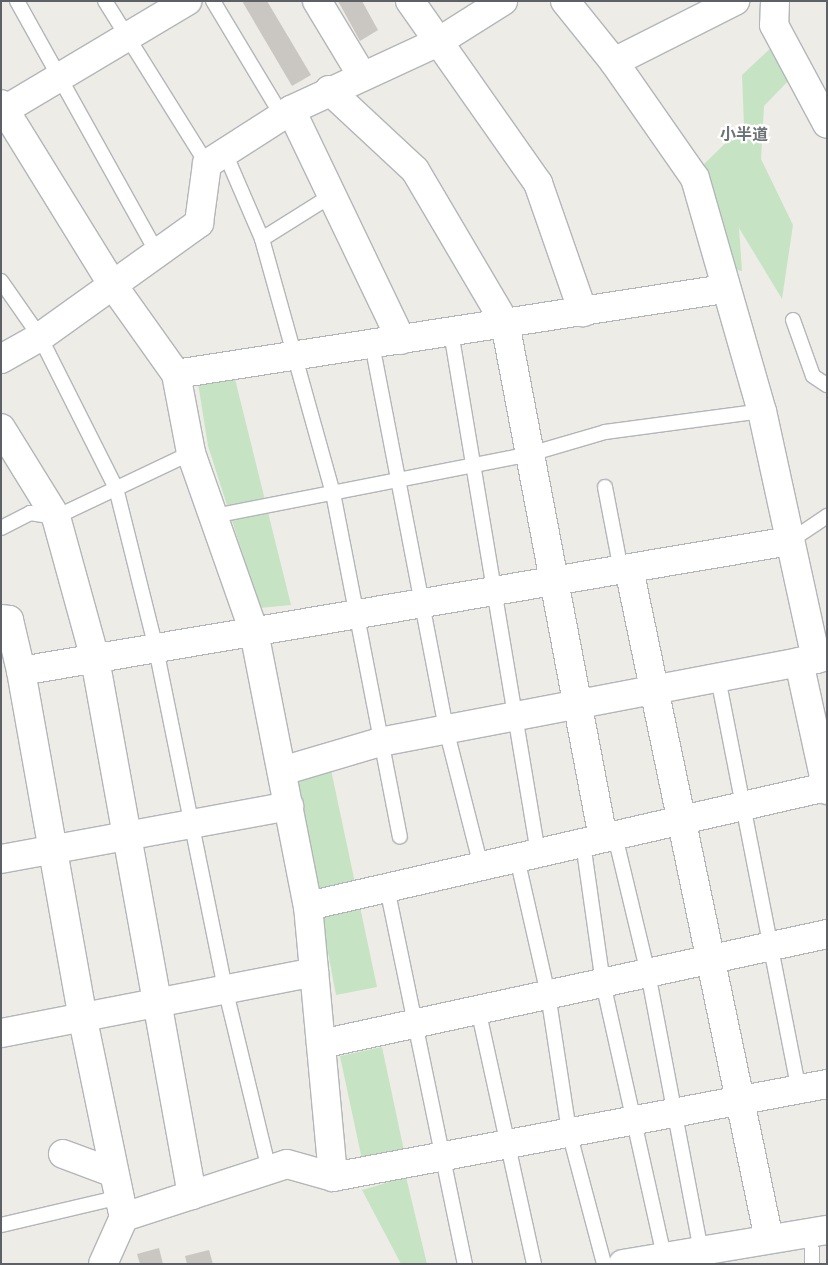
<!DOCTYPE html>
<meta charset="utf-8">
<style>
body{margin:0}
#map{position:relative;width:828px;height:1265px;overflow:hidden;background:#eeece6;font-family:"Golos Text","Noto Sans SC",sans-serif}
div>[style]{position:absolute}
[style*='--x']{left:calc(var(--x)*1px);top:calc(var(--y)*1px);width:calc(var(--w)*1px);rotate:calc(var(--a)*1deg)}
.green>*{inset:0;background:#c6e4c4;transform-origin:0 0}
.building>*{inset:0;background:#cac7c2}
.roads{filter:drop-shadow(1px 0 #b3b6b9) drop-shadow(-1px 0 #b3b6b9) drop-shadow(0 1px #b3b6b9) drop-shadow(0 -1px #b3b6b9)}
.lane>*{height:14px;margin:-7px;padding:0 7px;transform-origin:7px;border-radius:7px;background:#fff}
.street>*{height:28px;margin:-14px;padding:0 14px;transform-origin:14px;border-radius:14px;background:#fff}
span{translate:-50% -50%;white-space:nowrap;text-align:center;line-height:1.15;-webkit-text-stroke:4.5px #fff;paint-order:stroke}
.neighbourhood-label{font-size:16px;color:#6e7377;font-weight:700}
.frame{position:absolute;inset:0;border:2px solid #5d6165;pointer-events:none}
</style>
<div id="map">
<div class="green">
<div style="clip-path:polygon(775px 44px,791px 78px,764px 106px,761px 159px,793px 225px,782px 299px,739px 228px,742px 271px,726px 268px,702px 166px,744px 125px,742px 75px)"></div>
<div style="clip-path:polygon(235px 379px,291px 605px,260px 608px,208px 446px,198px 383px)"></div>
<div style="clip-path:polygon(330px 765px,377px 987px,336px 995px,296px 785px,302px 770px)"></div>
<div style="left:382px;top:1047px;width:107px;height:43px;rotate:78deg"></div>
<div style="clip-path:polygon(406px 1177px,427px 1264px,401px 1264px,362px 1190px)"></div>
</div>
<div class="building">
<div style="clip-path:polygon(242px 1px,267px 1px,311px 75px,292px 86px)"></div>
<div style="clip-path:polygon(338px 1px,362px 1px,378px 30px,360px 41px)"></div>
<div style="clip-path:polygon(159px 1248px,163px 1264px,140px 1264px,137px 1254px)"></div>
<div style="clip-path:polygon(209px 1250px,213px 1264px,187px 1264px,185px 1256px)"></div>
</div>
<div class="roads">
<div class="lane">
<div style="--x:17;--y:1;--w:290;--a:60.9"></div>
<div style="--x:105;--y:1;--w:192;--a:58"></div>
<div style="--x:213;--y:1;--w:134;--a:59"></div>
<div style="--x:225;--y:153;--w:94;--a:66.7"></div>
<div style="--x:262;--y:239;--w:264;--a:74.4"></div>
<div style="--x:333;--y:493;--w:350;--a:79"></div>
<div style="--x:262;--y:239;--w:79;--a:-32.1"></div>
<div style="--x:1;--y:281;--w:68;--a:55.1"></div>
<div style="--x:40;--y:337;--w:169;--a:63.3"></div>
<div style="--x:116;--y:488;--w:166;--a:76"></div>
<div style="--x:156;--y:649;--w:346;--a:78.5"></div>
<div style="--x:225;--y:988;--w:187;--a:76.4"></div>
<div style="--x:793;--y:320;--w:59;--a:70.3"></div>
<div style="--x:813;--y:376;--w:17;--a:33"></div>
<div style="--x:451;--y:332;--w:528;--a:80.52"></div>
<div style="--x:372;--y:344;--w:392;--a:79.1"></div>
<div style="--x:446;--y:729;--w:141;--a:75.7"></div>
<div style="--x:605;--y:487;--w:85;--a:79.1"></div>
<div style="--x:214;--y:516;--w:322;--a:-11.1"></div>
<div style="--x:530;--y:454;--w:78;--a:-16.3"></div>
<div style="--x:605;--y:432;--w:158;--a:-7.6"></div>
<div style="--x:1;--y:528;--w:33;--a:-27"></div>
<div style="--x:30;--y:513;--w:26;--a:9"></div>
<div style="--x:56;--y:517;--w:149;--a:-25.4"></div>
<div style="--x:790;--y:541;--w:45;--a:-34"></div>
<div style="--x:718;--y:678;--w:419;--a:78.9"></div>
<div style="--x:615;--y:836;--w:141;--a:76.5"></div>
<div style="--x:648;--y:973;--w:283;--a:79.2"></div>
<div style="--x:583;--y:843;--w:141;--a:81.9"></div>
<div style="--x:603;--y:983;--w:281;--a:77.4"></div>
<div style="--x:517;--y:858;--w:139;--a:77.2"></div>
<div style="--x:548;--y:994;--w:140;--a:81.3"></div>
<div style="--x:569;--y:1132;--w:137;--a:75.1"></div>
<div style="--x:387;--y:888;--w:384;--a:78.3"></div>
<div style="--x:478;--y:1009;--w:261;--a:77.6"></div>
<div style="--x:1;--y:1225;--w:122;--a:-13.2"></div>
<div style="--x:811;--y:1232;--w:32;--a:88"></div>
</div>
<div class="street">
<div style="--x:317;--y:1;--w:85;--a:58.9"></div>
<div style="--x:410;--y:1;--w:223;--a:54.9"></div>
<div style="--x:538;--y:183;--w:137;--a:70.8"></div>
<div style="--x:565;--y:1;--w:78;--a:51.2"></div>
<div style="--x:614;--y:62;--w:136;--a:-26.8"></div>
<div style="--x:775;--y:1;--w:24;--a:92"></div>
<div style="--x:774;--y:25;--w:112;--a:61.8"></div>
<div style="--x:614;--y:62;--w:141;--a:55.1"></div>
<div style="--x:695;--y:178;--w:242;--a:74"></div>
<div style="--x:762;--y:411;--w:254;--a:77.7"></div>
<div style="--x:816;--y:659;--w:11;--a:-15"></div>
<div style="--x:329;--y:90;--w:117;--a:42.9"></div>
<div style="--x:415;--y:170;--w:178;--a:59.5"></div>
<div style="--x:505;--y:323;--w:524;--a:79.23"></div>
<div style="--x:1;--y:104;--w:211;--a:58.3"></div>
<div style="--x:112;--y:284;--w:110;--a:54.6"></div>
<div style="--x:176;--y:374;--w:80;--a:79.2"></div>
<div style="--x:191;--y:453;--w:190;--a:70.6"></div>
<div style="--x:254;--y:632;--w:279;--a:78.9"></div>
<div style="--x:308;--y:906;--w:272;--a:84.7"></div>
<div style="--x:291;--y:110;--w:255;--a:64.4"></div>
<div style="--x:1;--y:112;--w:217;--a:-30.8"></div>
<div style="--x:1;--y:359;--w:45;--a:-29.4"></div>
<div style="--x:40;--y:337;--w:196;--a:-35.6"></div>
<div style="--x:199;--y:223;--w:60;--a:-82.3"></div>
<div style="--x:207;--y:164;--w:100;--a:-32.7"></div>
<div style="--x:291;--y:110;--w:162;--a:-24.8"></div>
<div style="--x:438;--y:42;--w:77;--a:-32.2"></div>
<div style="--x:176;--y:374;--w:555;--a:-8.82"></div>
<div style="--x:1;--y:428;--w:105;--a:58.3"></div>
<div style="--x:56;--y:517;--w:147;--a:74.6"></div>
<div style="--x:95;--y:659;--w:545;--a:79.74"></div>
<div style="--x:629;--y:569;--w:684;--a:78.2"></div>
<div style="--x:1;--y:619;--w:8;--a:7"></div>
<div style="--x:9;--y:620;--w:52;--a:76.8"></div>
<div style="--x:21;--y:671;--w:349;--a:79.9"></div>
<div style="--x:82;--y:1015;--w:206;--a:78.3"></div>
<div style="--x:124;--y:1217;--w:51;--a:114.1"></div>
<div style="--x:799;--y:662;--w:131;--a:77.7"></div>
<div style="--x:21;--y:671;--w:780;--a:-9.6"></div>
<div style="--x:282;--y:771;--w:102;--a:-16.5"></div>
<div style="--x:380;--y:742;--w:444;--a:-10.8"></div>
<div style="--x:1;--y:859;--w:293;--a:-10.4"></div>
<div style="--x:308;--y:906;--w:531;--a:-12.94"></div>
<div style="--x:1;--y:1033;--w:319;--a:-11"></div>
<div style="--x:321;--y:1044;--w:518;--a:-12.26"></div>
<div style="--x:63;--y:1154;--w:54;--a:20.4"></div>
<div style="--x:114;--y:1173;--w:45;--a:77.2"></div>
<div style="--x:124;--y:1217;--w:171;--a:-18"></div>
<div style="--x:287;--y:1164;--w:48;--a:15.8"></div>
<div style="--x:333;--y:1177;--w:503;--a:-10.66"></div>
<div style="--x:623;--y:1264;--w:207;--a:-9.5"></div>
</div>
</div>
<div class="neighbourhood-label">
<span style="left:744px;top:134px">小半道</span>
</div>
<div class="frame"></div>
</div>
